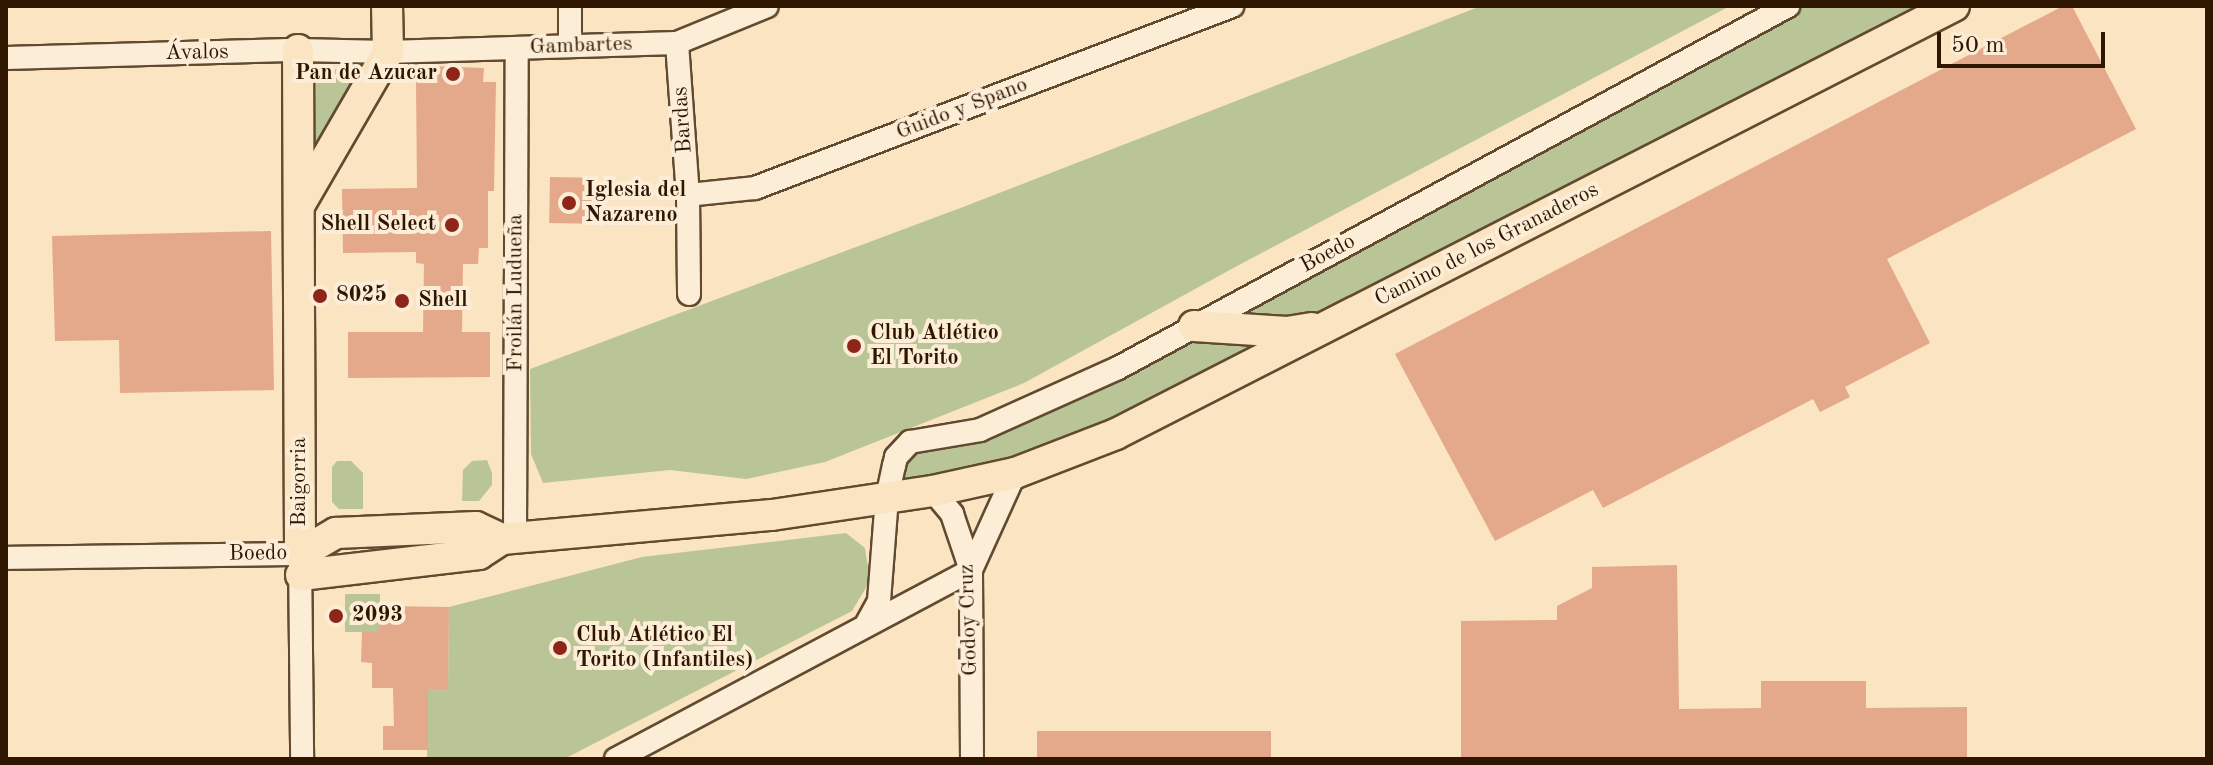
<!DOCTYPE html>
<meta charset="utf-8">
<style>
body{margin:0}
#map{position:relative;width:2213px;height:765px;overflow:hidden;background:#fae4c1;font-family:"Old Standard TT",serif}
div>[style]{position:absolute}
[style*='--x']{left:calc(var(--x)*1px);top:calc(var(--y)*1px);width:calc(var(--w)*1px);rotate:calc(var(--a)*1deg)}
.green>*{inset:0;background:#b9c597;transform-origin:0 0}
.building>*{inset:0;background:#e4a88b;transform-origin:0 0}
.roads{filter:drop-shadow(2px 0 #614a30) drop-shadow(-2px 0 #614a30) drop-shadow(0 2px #614a30) drop-shadow(0 -2px #614a30)}
.minor>*{height:22px;margin:-11px;padding:0 11px;transform-origin:11px;border-radius:11px;background:#fcedd7}
.major>*{height:30px;margin:-15px;padding:0 15px;transform-origin:15px;border-radius:15px;background:#fae4c1}
.dots>*{width:22px;height:22px;translate:-50% -50%;box-sizing:border-box;border:4px solid #fcedd7;border-radius:50%}
span{translate:-50% -50%;white-space:nowrap;text-align:center;line-height:1.15;-webkit-text-stroke:8px #fcedd7;paint-order:stroke}
.street-label{font-size:22px;color:#2e1600}
.poi-label{font-size:22px;color:#2e1600;font-weight:700}
.right{translate:-100% -50%;text-align:right}
.left{translate:0 -50%;text-align:left}
.frame{position:absolute;inset:0;border:8px solid #2e1600;pointer-events:none}
.scale{position:absolute;left:1937px;top:32px;width:168px;height:36px;box-sizing:border-box;border:4px solid #2e1600;border-top:0;padding-left:10px;font-size:24px;line-height:28px;white-space:nowrap;color:#2e1600;-webkit-text-stroke:6px #fcedd7;paint-order:stroke}
</style>
<div id="map">
<div class="green">
<div style="clip-path:polygon(1481px 6px,1730px 6px,1237px 266px,1024px 383px,825px 462px,746px 479px,670px 470px,543px 483px,531px 454px,530px 369px,963px 207px)"></div>
<div style="clip-path:polygon(1788px 6px,1954px 6px,1116px 434px,887px 498px,896px 457px,980px 430px)"></div>
<div style="clip-path:polygon(305px 69px,361px 70px,304px 169px)"></div>
<div style="clip-path:polygon(487px 460px,492px 473px,492px 485px,479px 501px,462px 501px,463px 470px,472px 461px)"></div>
<div style="clip-path:polygon(337px 461px,351px 461px,363px 473px,363px 509px,339px 509px,332px 502px,332px 467px)"></div>
<div style="clip-path:polygon(846px 533px,865px 548px,870px 581px,852px 611px,564px 759px,427px 759px,428px 689px,448px 689px,449px 607px,642px 557px)"></div>
<div style="left:380px;top:594px;width:38px;height:35px;rotate:90deg"></div>
</div>
<div class="building">
<div style="clip-path:polygon(2063px 6px,2072px 6px,2136px 129px,1887px 259px,1930px 343px,1845px 387px,1850px 397px,1820px 412px,1813px 399px,1603px 508px,1593px 490px,1495px 541px,1395px 354px)"></div>
<div style="clip-path:polygon(428px 66px,484px 68px,483px 82px,496px 82px,494px 191px,488px 191px,488px 248px,479px 248px,478px 264px,463px 264px,462px 332px,490px 332px,490px 377px,348px 378px,348px 332px,423px 332px,424px 264px,416px 263px,416px 252px,343px 253px,342px 189px,417px 188px,416px 81px,428px 81px)"></div>
<div style="left:550px;top:177px;width:42px;height:46px;rotate:1deg"></div>
<div style="clip-path:polygon(271px 231px,274px 390px,120px 393px,119px 340px,55px 341px,52px 236px)"></div>
<div style="clip-path:polygon(1677px 565px,1679px 709px,1761px 708px,1761px 681px,1866px 681px,1866px 708px,1967px 707px,1967px 759px,1461px 759px,1461px 621px,1557px 620px,1557px 606px,1592px 588px,1592px 567px)"></div>
<div style="clip-path:polygon(380px 606px,449px 607px,448px 689px,428px 689px,428px 750px,383px 750px,383px 726px,394px 726px,393px 688px,372px 688px,372px 663px,361px 662px,362px 632px,380px 632px)"></div>
<div style="left:1271px;top:731px;width:28px;height:234px;rotate:90deg"></div>
</div>
<div class="roads">
<div class="minor">
<div style="--x:570;--y:6;--w:40;--a:90"></div>
<div style="--x:677;--y:43;--w:152;--a:85.9"></div>
<div style="--x:688;--y:195;--w:99;--a:89.4"></div>
<div style="--x:6;--y:58;--w:292;--a:-1.6"></div>
<div style="--x:298;--y:50;--w:90;--a:1.3"></div>
<div style="--x:388;--y:52;--w:289;--a:-1.8"></div>
<div style="--x:677;--y:43;--w:97;--a:-22.3"></div>
<div style="--x:688;--y:195;--w:67;--a:-6"></div>
<div style="--x:755;--y:188;--w:511;--a:-20.88"></div>
<div style="--x:933;--y:491;--w:30;--a:50"></div>
<div style="--x:952;--y:514;--w:59;--a:71.3"></div>
<div style="--x:971;--y:570;--w:189;--a:89.7"></div>
<div style="--x:515;--y:538;--w:490;--a:-89.8"></div>
<div style="--x:6;--y:558;--w:294;--a:-0.8"></div>
<div style="--x:300;--y:554;--w:205;--a:89.4"></div>
<div style="--x:867;--y:623;--w:25;--a:-61"></div>
<div style="--x:879;--y:601;--w:103;--a:-85.6"></div>
<div style="--x:887;--y:498;--w:33;--a:-78"></div>
<div style="--x:894;--y:466;--w:9;--a:-77"></div>
<div style="--x:896;--y:457;--w:21;--a:-47"></div>
<div style="--x:910;--y:442;--w:71;--a:-9.7"></div>
<div style="--x:980;--y:430;--w:151;--a:-24.2"></div>
<div style="--x:1118;--y:368;--w:762;--a:-28.38"></div>
<div style="--x:616;--y:759;--w:402;--a:-28"></div>
<div style="--x:971;--y:570;--w:107;--a:-65.6"></div>
</div>
<div class="major">
<div style="--x:298;--y:50;--w:504;--a:89.77"></div>
<div style="--x:300;--y:554;--w:42;--a:-30.3"></div>
<div style="--x:336;--y:533;--w:140;--a:-2.5"></div>
<div style="--x:476;--y:527;--w:29;--a:25"></div>
<div style="--x:502;--y:539;--w:271;--a:-5.1"></div>
<div style="--x:772;--y:515;--w:163;--a:-8.5"></div>
<div style="--x:933;--y:491;--w:84;--a:-12.4"></div>
<div style="--x:1015;--y:473;--w:108;--a:-21.1"></div>
<div style="--x:1116;--y:434;--w:941;--a:-27.06"></div>
<div style="--x:300;--y:204;--w:176;--a:-59.9"></div>
<div style="--x:388;--y:52;--w:46;--a:-91.2"></div>
<div style="--x:1194;--y:326;--w:93;--a:3.7"></div>
<div style="--x:1287;--y:332;--w:25;--a:-9"></div>
<div style="--x:301;--y:575;--w:179;--a:-6.7"></div>
<div style="--x:479;--y:554;--w:27;--a:-33"></div>
</div>
</div>
<div class="dots">
<div style="left:453px;top:74px;background:#8f2418"></div>
<div style="left:569px;top:203px;background:#8f2418"></div>
<div style="left:452px;top:225px;background:#8f2418"></div>
<div style="left:320px;top:296px;background:#8f2418"></div>
<div style="left:402px;top:301px;background:#8f2418"></div>
<div style="left:854px;top:346px;background:#8f2418"></div>
<div style="left:336px;top:616px;background:#8f2418"></div>
<div style="left:560px;top:648px;background:#8f2418"></div>
</div>
<div class="street-label">
<span style="left:581px;top:46px;rotate:-2deg">Gambartes</span>
<span style="left:197px;top:53px;rotate:-1deg">Ávalos</span>
<span style="left:962px;top:109px;rotate:-21deg">Guido y Spano</span>
<span style="left:683px;top:120px;rotate:-94deg">Bardas</span>
<span style="left:1487px;top:245px;rotate:-27deg">Camino de los Granaderos</span>
<span style="left:1328px;top:254px;rotate:-28deg">Boedo</span>
<span style="left:516px;top:293px;rotate:-90deg">Froilán Ludueña</span>
<span style="left:300px;top:482px;rotate:-90deg">Baigorria</span>
<span style="left:258px;top:554px;rotate:-1deg">Boedo</span>
<span style="left:969px;top:620px;rotate:-92deg">Godoy Cruz</span>
</div>
<div class="poi-label">
<span class="right" style="left:437px;top:74px">Pan de Azucar</span>
<span class="left" style="left:585px;top:203px">Iglesia del<br>Nazareno</span>
<span class="right" style="left:436px;top:225px">Shell Select</span>
<span class="left" style="left:336px;top:296px">8025</span>
<span class="left" style="left:418px;top:301px">Shell</span>
<span class="left" style="left:870px;top:346px">Club Atlético<br>El Torito</span>
<span class="left" style="left:352px;top:616px">2093</span>
<span class="left" style="left:576px;top:648px">Club Atlético El<br>Torito (Infantiles)</span>
</div>
<div class="frame"></div>
<div class="scale">50 m</div>
</div>
